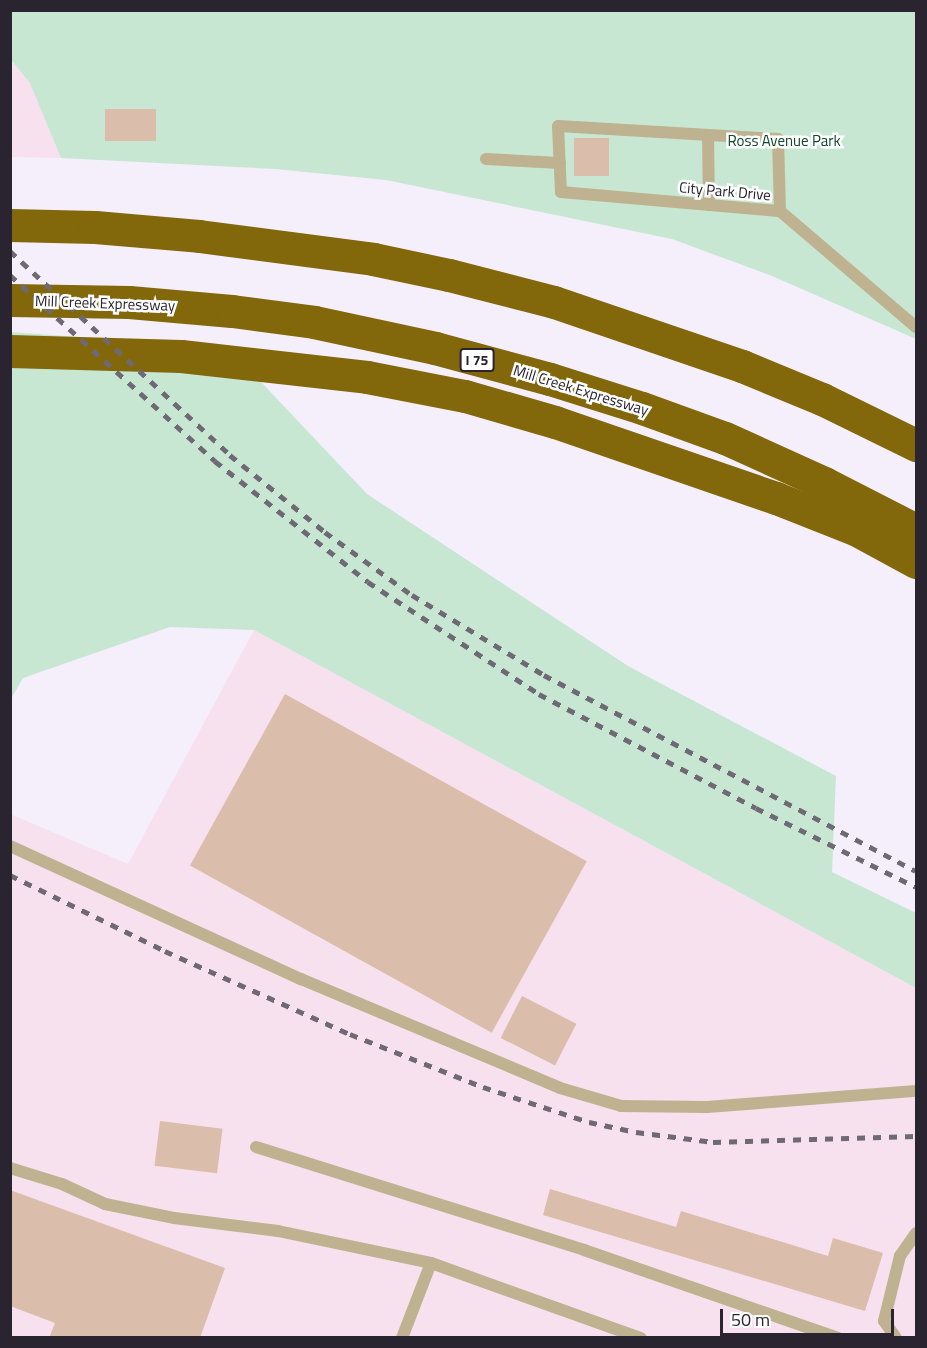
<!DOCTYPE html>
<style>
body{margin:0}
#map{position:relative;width:927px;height:1348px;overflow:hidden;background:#f5effb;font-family:"Titillium Web",sans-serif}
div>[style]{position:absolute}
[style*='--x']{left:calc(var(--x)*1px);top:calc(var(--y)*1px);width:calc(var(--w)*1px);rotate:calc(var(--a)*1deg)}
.industrial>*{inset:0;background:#f7e1ee}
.green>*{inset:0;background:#c7e7d3}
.building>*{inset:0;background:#dabdaa;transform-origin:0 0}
.lane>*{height:12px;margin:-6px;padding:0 6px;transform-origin:6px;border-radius:6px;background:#beb291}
.highway>*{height:33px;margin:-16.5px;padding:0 16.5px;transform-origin:16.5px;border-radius:16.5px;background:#82670b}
.rail>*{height:4.5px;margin-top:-2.25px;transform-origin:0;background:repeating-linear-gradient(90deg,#6e6974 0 8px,transparent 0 16px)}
span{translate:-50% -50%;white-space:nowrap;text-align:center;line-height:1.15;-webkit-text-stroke:5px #fff;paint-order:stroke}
.shield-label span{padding:2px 4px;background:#fff;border:2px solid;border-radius:4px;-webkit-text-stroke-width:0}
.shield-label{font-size:14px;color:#29242f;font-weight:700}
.park-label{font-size:15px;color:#0f462b}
.street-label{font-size:15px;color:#29242f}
.frame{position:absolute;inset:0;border:12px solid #29242f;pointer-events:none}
.scale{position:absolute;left:720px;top:1309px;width:174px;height:27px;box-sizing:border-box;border:3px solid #29242f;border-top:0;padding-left:8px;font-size:18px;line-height:21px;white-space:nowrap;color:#29242f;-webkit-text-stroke:4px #fff;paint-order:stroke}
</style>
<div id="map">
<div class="industrial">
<div style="clip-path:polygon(10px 60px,30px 82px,61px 158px,11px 157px)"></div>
<div style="clip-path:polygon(254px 630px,916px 988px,916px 1337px,11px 1337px,10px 814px,128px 864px)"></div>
</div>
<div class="green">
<div style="clip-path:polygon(10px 11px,916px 11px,916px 339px,772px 276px,672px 239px,386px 180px,275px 169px,61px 158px,30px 83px,11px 60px)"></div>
<div style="clip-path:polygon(11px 332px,229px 348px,367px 494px,628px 666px,836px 776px,832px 872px,916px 913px,916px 988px,254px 630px,170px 627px,23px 678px,11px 699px)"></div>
</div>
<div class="building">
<div style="left:105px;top:109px;width:51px;height:32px"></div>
<div style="left:609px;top:138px;width:38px;height:35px;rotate:90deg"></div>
<div style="left:285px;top:694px;width:345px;height:196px;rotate:29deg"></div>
<div style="left:522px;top:996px;width:61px;height:47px;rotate:27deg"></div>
<div style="left:160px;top:1121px;width:63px;height:45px;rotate:7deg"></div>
<div style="clip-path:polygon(550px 1189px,676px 1227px,681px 1211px,828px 1256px,833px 1238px,883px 1253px,865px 1311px,543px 1215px)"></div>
<div style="clip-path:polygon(10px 1190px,225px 1268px,200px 1338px,49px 1338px,55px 1323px,10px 1306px)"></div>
</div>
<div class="lane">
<div style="--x:708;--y:135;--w:70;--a:89.2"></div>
<div style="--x:486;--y:159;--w:74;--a:3.1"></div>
<div style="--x:780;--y:211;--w:72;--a:-91.6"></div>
<div style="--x:778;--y:139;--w:220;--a:-176.6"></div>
<div style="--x:558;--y:126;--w:66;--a:87.4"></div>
<div style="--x:561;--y:192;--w:220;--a:5"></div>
<div style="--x:780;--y:211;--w:179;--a:40.5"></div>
<div style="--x:10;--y:846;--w:320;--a:24.6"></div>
<div style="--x:301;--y:979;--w:281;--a:22.8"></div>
<div style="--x:560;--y:1088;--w:64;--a:16.4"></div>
<div style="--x:621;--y:1106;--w:86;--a:0.7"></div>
<div style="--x:707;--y:1107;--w:210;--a:-4.4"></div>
<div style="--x:256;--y:1147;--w:344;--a:17.4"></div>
<div style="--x:584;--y:1250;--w:269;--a:19.1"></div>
<div style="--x:10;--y:1168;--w:54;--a:17.1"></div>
<div style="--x:62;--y:1184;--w:47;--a:24.9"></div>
<div style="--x:105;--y:1204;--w:70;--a:11.5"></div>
<div style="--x:174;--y:1218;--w:105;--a:7.1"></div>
<div style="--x:278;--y:1231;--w:156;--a:11.8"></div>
<div style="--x:431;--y:1263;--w:223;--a:19.7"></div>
<div style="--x:402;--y:1338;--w:80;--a:-68.9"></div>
<div style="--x:896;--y:1338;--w:21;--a:-125"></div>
<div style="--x:884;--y:1321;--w:67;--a:-76.2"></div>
<div style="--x:900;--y:1256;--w:28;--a:-55"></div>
</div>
<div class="highway">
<div style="--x:10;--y:225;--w:85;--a:1.3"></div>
<div style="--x:95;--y:227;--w:104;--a:4.9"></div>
<div style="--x:199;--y:236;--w:176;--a:7.5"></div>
<div style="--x:373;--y:259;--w:78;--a:11.9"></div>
<div style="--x:449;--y:275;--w:108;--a:14.4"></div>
<div style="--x:554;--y:302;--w:199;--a:18.8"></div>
<div style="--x:742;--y:366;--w:87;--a:22.4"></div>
<div style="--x:822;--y:399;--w:105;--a:26.1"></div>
<div style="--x:10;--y:300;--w:119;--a:1"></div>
<div style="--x:129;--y:302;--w:103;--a:5"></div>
<div style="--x:232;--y:311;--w:83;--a:7.6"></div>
<div style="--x:314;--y:322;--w:124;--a:12.1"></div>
<div style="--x:435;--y:348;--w:119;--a:15.1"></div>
<div style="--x:550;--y:379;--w:96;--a:17.5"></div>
<div style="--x:642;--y:408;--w:88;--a:19.9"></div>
<div style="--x:725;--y:438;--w:109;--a:24.4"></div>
<div style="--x:824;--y:483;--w:103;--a:27.1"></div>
<div style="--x:10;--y:351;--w:171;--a:1.7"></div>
<div style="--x:181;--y:356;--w:187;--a:6.4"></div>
<div style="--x:367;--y:377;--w:100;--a:11"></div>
<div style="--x:465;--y:396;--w:94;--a:16.1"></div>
<div style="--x:555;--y:422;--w:234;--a:19"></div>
<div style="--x:776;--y:498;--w:87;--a:21.6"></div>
<div style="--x:857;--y:530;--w:67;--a:28.5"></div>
</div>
<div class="rail">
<div style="--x:10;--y:251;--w:300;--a:42.8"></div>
<div style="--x:230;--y:455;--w:122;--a:39"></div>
<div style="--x:325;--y:532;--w:107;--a:35.9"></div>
<div style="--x:412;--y:595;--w:154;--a:31.2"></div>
<div style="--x:544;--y:675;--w:420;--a:27.8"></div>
<div style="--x:10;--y:275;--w:277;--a:42.2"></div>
<div style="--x:215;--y:461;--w:195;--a:38.3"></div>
<div style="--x:368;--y:582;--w:204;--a:33.2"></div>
<div style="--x:539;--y:694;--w:245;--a:27.7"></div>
<div style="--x:756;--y:808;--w:178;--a:26.3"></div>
<div style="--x:10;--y:875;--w:173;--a:26.1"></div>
<div style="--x:165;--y:951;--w:203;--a:24.2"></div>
<div style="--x:350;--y:1034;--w:143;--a:21.7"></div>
<div style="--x:483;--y:1087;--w:112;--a:18.3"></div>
<div style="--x:589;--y:1122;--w:48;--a:12"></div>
<div style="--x:636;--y:1132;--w:78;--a:7.4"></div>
<div style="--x:713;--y:1142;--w:203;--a:-1.7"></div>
</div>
<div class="shield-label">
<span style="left:477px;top:360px">I 75</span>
</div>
<div class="park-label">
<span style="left:784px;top:141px">Ross Avenue Park</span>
</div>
<div class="street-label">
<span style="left:725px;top:191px;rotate:5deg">City Park Drive</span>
<span style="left:105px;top:303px;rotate:2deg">Mill Creek Expressway</span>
<span style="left:581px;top:390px;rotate:17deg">Mill Creek Expressway</span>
</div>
<div class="frame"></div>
<div class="scale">50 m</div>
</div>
